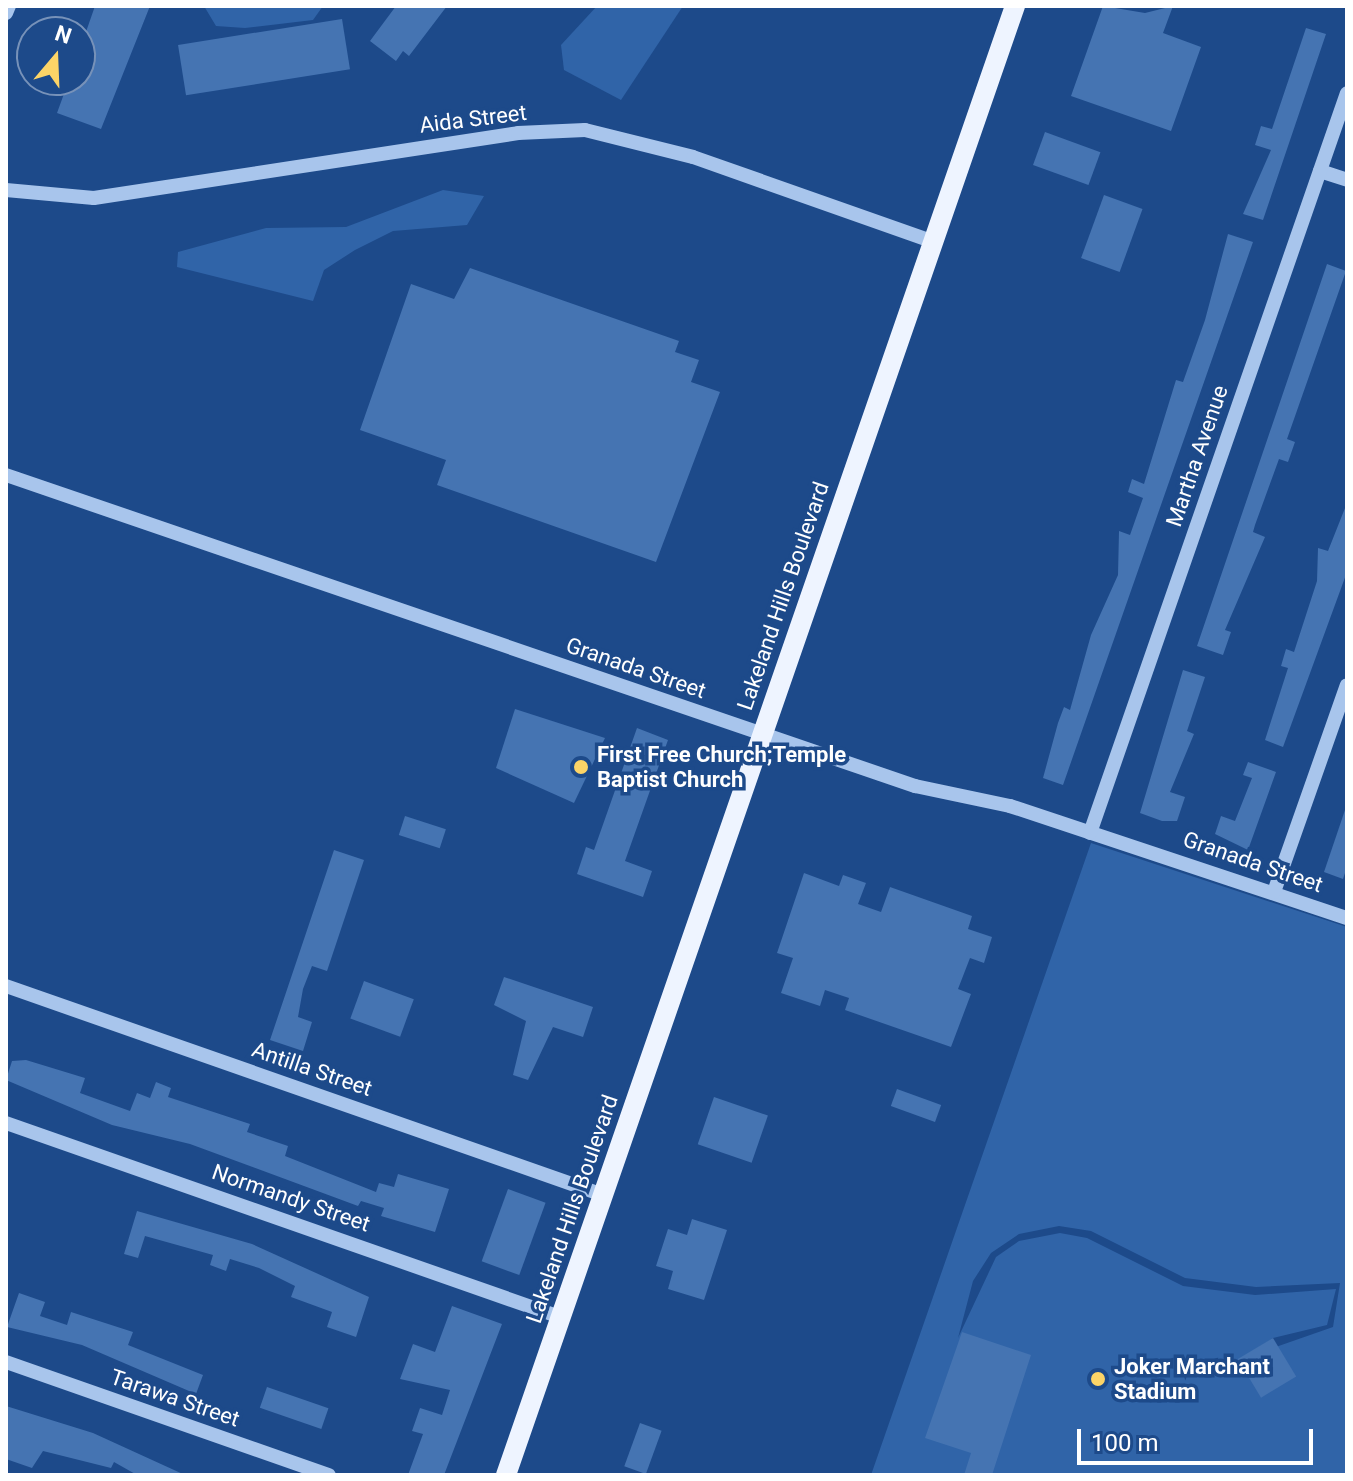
<!DOCTYPE html>
<style>
body{margin:0}
#map{position:relative;width:1353px;height:1481px;overflow:hidden;background:#1d4a8a;font-family:Roboto,sans-serif}
div>[style]{position:absolute}
[style*='--x']{left:calc(var(--x)*1px);top:calc(var(--y)*1px);width:calc(var(--w)*1px);rotate:calc(var(--a)*1deg)}
.green>*{inset:0;background:#3064a8}
.building>*{inset:0;background:#4574b2;transform-origin:0 0}
.minor>*{height:14px;margin:-7px;padding:0 7px;transform-origin:7px;border-radius:7px;background:#a8c5ec}
.major>*{height:20px;margin:-10px;padding:0 10px;transform-origin:10px;border-radius:10px;background:#eef4ff}
.dots>*{width:22px;height:22px;translate:-50% -50%;box-sizing:border-box;border:4px solid #1d4a8a;border-radius:50%}
span{translate:-50% -50%;white-space:nowrap;text-align:center;line-height:1.15;-webkit-text-stroke:7px #1d4a8a;paint-order:stroke}
.street-label{font-size:22px;color:#fff}
.poi-label{font-size:22px;color:#fff;font-weight:700}
.left{translate:0 -50%;text-align:left}
.frame{position:absolute;inset:0;border:8px solid #fff;pointer-events:none}
.north{position:absolute;left:16px;top:16px;width:80px;height:80px;box-sizing:border-box;background:#1d4a8a;border:2px solid #7792b9;border-radius:50%;rotate:19deg;font-size:22px;font-weight:700;line-height:32px;text-align:center;color:#fff}
.north::after{content:'';display:block;margin:auto;width:28px;height:36px;background:#fcd467;clip-path:polygon(50% 0,100% 100%,50% 72%,0 100%)}
.scale{position:absolute;left:1077px;top:1429px;width:236px;height:36px;box-sizing:border-box;border:4px solid #fff;border-top:0;padding-left:10px;font-size:24px;line-height:28px;white-space:nowrap;color:#fff;-webkit-text-stroke:6px #1d4a8a;paint-order:stroke}
</style>
<div id="map">
<div class="green">
<div style="clip-path:polygon(204px 6px,323px 6px,313px 20px,245px 28px,216px 26px)"></div>
<div style="clip-path:polygon(597px 6px,683px 6px,621px 100px,564px 70px,561px 45px)"></div>
<div style="clip-path:polygon(443px 190px,484px 196px,467px 225px,393px 231px,355px 250px,324px 270px,313px 301px,177px 267px,178px 252px,266px 228px,346px 227px)"></div>
<div style="clip-path:polygon(evenodd,1091px 843px,1347px 927px,1347px 1475px,871px 1475px,1091px 843px,1059px 1226px,1091px 1231px,1185px 1278px,1256px 1287px,1340px 1283px,1333px 1327px,1238px 1360px,1273px 1338px,1327px 1325px,1336px 1289px,1255px 1295px,1183px 1286px,1087px 1238px,1060px 1233px,1019px 1241px,996px 1257px,958px 1338px,973px 1281px,991px 1253px,1019px 1234px,1059px 1226px)"></div>
</div>
<div class="building">
<div style="clip-path:polygon(95px 6px,150px 6px,101px 129px,57px 113px,69px 80px,80px 80px,80px 49px)"></div>
<div style="clip-path:polygon(396px 6px,447px 6px,409px 56px,403px 51px,396px 61px,370px 41px)"></div>
<div style="clip-path:polygon(1103px 6px,1145px 13px,1173px 6px,1163px 33px,1201px 47px,1171px 131px,1071px 96px)"></div>
<div style="left:342px;top:19px;width:51px;height:166px;rotate:81deg"></div>
<div style="clip-path:polygon(1306px 28px,1326px 34px,1263px 220px,1243px 214px,1271px 150px,1255px 145px,1261px 126px,1272px 129px)"></div>
<div style="left:1045px;top:132px;width:59px;height:35px;rotate:20deg"></div>
<div style="left:1104px;top:195px;width:41px;height:67px;rotate:20deg"></div>
<div style="clip-path:polygon(1228px 234px,1253px 242px,1063px 785px,1043px 778px,1058px 723px,1064px 707px,1070px 710px,1091px 635px,1118px 575px,1119px 531px,1130px 535px,1143px 498px,1128px 492px,1132px 479px,1144px 484px,1176px 380px,1183px 382px,1205px 320px)"></div>
<div style="clip-path:polygon(1327px 264px,1346px 271px,1287px 439px,1295px 442px,1288px 462px,1279px 459px,1255px 525px,1253px 532px,1265px 537px,1225px 630px,1231px 632px,1223px 655px,1197px 646px)"></div>
<div style="clip-path:polygon(470px 268px,679px 341px,675px 352px,699px 360px,691px 382px,720px 392px,656px 562px,437px 485px,446px 460px,360px 430px,411px 284px,454px 299px)"></div>
<div style="clip-path:polygon(1347px 503px,1347px 572px,1283px 747px,1265px 740px,1288px 668px,1281px 666px,1286px 649px,1294px 652px,1317px 581px,1318px 548px,1328px 551px)"></div>
<div style="clip-path:polygon(1183px 670px,1205px 677px,1187px 731px,1194px 734px,1170px 792px,1185px 797px,1177px 821px,1162px 821px,1140px 813px)"></div>
<div style="clip-path:polygon(515px 709px,605px 738px,574px 803px,496px 768px)"></div>
<div style="clip-path:polygon(637px 728px,668px 740px,625px 861px,652px 871px,643px 897px,577px 874px,586px 847px,594px 850px)"></div>
<div style="clip-path:polygon(1248px 762px,1276px 772px,1248px 850px,1215px 834px,1221px 816px,1235px 821px,1252px 778px,1243px 775px)"></div>
<div style="clip-path:polygon(1345px 810px,1347px 867px,1343px 879px,1324px 872px)"></div>
<div style="left:405px;top:816px;width:43px;height:20px;rotate:18deg"></div>
<div style="clip-path:polygon(334px 850px,364px 860px,327px 971px,312px 966px,303px 989px,298px 1017px,312px 1022px,303px 1051px,270px 1040px)"></div>
<div style="clip-path:polygon(804px 873px,839px 886px,843px 875px,866px 883px,858px 904px,881px 912px,890px 887px,972px 916px,968px 929px,992px 937px,984px 963px,970px 958px,958px 989px,971px 994px,951px 1047px,845px 1010px,849px 998px,825px 990px,820px 1006px,781px 993px,793px 958px,777px 953px)"></div>
<div style="clip-path:polygon(504px 977px,593px 1007px,583px 1037px,553px 1027px,528px 1080px,513px 1075px,526px 1021px,494px 1005px)"></div>
<div style="left:364px;top:981px;width:53px;height:40px;rotate:20deg"></div>
<div style="clip-path:polygon(26px 1060px,85px 1078px,80px 1093px,130px 1111px,137px 1093px,150px 1098px,156px 1082px,171px 1088px,168px 1097px,250px 1124px,247px 1132px,288px 1146px,285px 1156px,376px 1192px,379px 1183px,394px 1187px,398px 1174px,449px 1189px,435px 1232px,381px 1216px,384px 1208px,361px 1201px,358px 1206px,190px 1144px,112px 1125px,6px 1080px,12px 1061px)"></div>
<div style="left:897px;top:1089px;width:47px;height:18px;rotate:20deg"></div>
<div style="left:714px;top:1097px;width:57px;height:50px;rotate:19deg"></div>
<div style="left:508px;top:1189px;width:40px;height:77px;rotate:20deg"></div>
<div style="clip-path:polygon(137px 1211px,252px 1244px,369px 1297px,356px 1337px,327px 1327px,332px 1312px,291px 1297px,295px 1286px,259px 1268px,230px 1259px,226px 1271px,210px 1265px,213px 1255px,145px 1236px,138px 1258px,124px 1254px)"></div>
<div style="clip-path:polygon(692px 1219px,727px 1230px,704px 1300px,668px 1289px,673px 1271px,656px 1266px,668px 1229px,687px 1235px)"></div>
<div style="clip-path:polygon(19px 1293px,45px 1302px,40px 1316px,67px 1325px,71px 1312px,133px 1332px,128px 1345px,203px 1375px,196px 1394px,82px 1345px,7px 1327px)"></div>
<div style="clip-path:polygon(452px 1306px,502px 1324px,444px 1475px,408px 1475px,423px 1434px,412px 1431px,420px 1408px,442px 1415px,450px 1390px,400px 1379px,413px 1344px,435px 1352px)"></div>
<div style="clip-path:polygon(962px 1332px,1031px 1355px,992px 1475px,964px 1475px,971px 1453px,925px 1438px)"></div>
<div style="left:1273px;top:1338px;width:45px;height:41px;rotate:59deg"></div>
<div style="left:267px;top:1387px;width:65px;height:22px;rotate:19deg"></div>
<div style="clip-path:polygon(6px 1406px,93px 1433px,185px 1475px,137px 1475px,114px 1462px,111px 1468px,43px 1451px,32px 1468px,6px 1459px)"></div>
<div style="left:640px;top:1423px;width:23px;height:46px;rotate:20deg"></div>
</div>
<div class="minor">
<div style="--x:6;--y:13;--w:8;--a:-67"></div>
<div style="--x:1320;--y:171;--w:28;--a:18"></div>
<div style="--x:6;--y:190;--w:88;--a:5.2"></div>
<div style="--x:94;--y:198;--w:429;--a:-8.7"></div>
<div style="--x:518;--y:133;--w:67;--a:-2.6"></div>
<div style="--x:585;--y:130;--w:111;--a:14"></div>
<div style="--x:693;--y:157;--w:253;--a:19.4"></div>
<div style="--x:6;--y:475;--w:961;--a:18.89"></div>
<div style="--x:915;--y:786;--w:97;--a:11.9"></div>
<div style="--x:1010;--y:806;--w:355;--a:18.4"></div>
<div style="--x:1090;--y:833;--w:783;--a:-70.85"></div>
<div style="--x:1274;--y:892;--w:219;--a:-70.6"></div>
<div style="--x:6;--y:986;--w:633;--a:19.29"></div>
<div style="--x:6;--y:1123;--w:587;--a:19.3"></div>
<div style="--x:6;--y:1362;--w:342;--a:19.3"></div>
</div>
<div class="major">
<div style="--x:506;--y:1475;--w:1555;--a:-70.89"></div>
</div>
<div class="dots">
<div style="left:581px;top:767px;background:#fcd467"></div>
<div style="left:1098px;top:1379px;background:#fcd467"></div>
</div>
<div class="street-label">
<span style="left:473px;top:119px;rotate:-7deg">Aida Street</span>
<span style="left:1197px;top:456px;rotate:-71deg">Martha Avenue</span>
<span style="left:783px;top:596px;rotate:-71deg">Lakeland Hills Boulevard</span>
<span style="left:636px;top:668px;rotate:19deg">Granada Street</span>
<span style="left:1253px;top:862px;rotate:19deg">Granada Street</span>
<span style="left:312px;top:1069px;rotate:19deg">Antilla Street</span>
<span style="left:291px;top:1198px;rotate:19deg">Normandy Street</span>
<span style="left:572px;top:1209px;rotate:-71deg">Lakeland Hills Boulevard</span>
<span style="left:175px;top:1398px;rotate:19deg">Tarawa Street</span>
</div>
<div class="poi-label">
<span class="left" style="left:597px;top:767px">First Free Church;Temple<br>Baptist Church</span>
<span class="left" style="left:1114px;top:1379px">Joker Marchant<br>Stadium</span>
</div>
<div class="frame"></div>
<div class="north">N</div>
<div class="scale">100 m</div>
</div>
